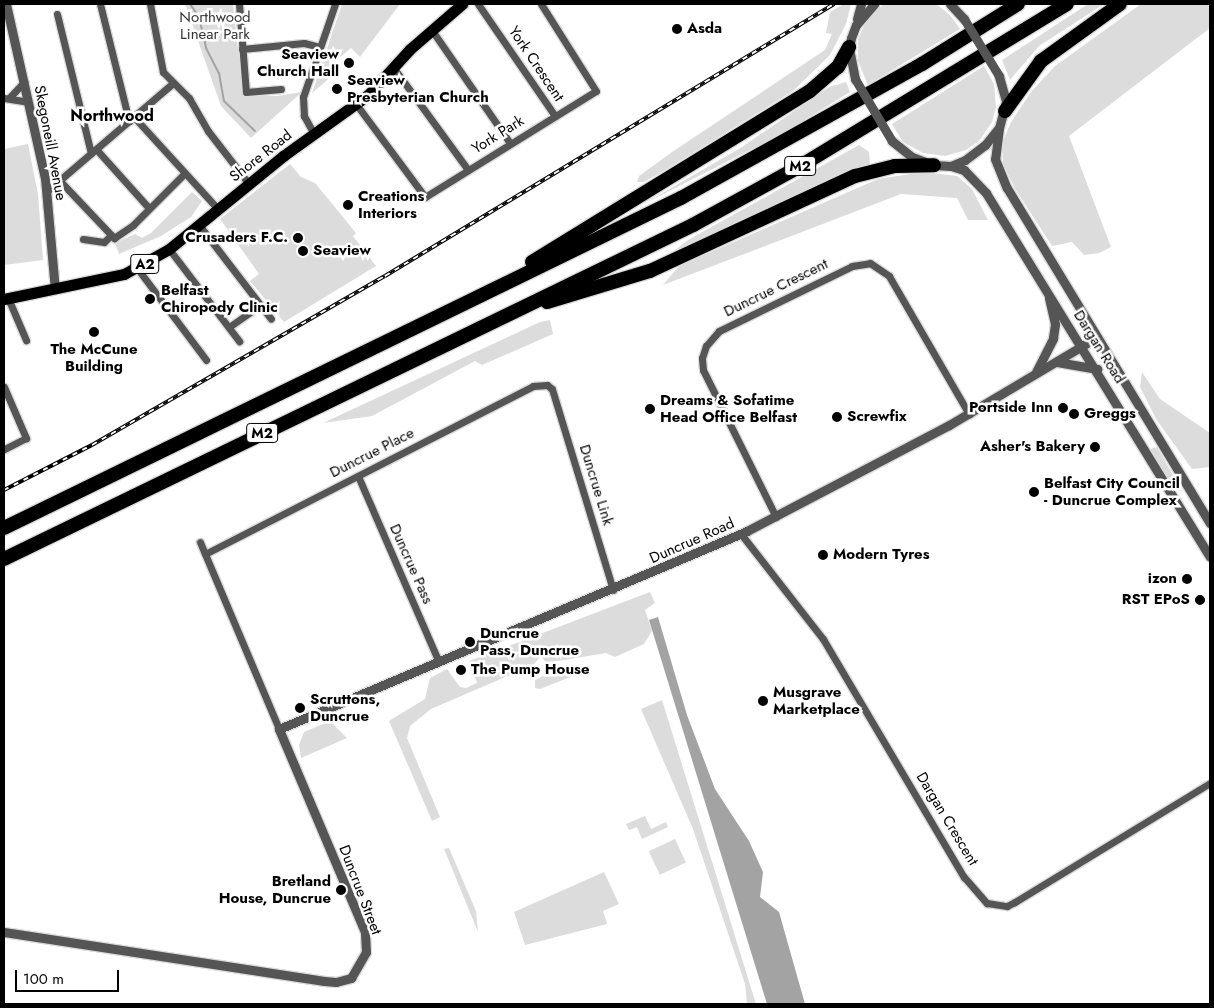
<!DOCTYPE html>
<style>
body{margin:0}
#map{position:relative;width:1214px;height:1008px;overflow:hidden;background:#fff;font-family:Jost,sans-serif}
div>[style]{position:absolute}
[style*='--x']{left:calc(var(--x)*1px);top:calc(var(--y)*1px);width:calc(var(--w)*1px);rotate:calc(var(--a)*1deg)}
.green>*{inset:0;background:#dcdcdc;transform-origin:0 0}
.water>*{inset:0;background:#a3a3a3}
.stream>*{height:2px;margin:-1px;padding:0 1px;transform-origin:1px;border-radius:1px;background:#a3a3a3}
.roads{filter:drop-shadow(1px 0 #dbdbdb) drop-shadow(-1px 0 #dbdbdb) drop-shadow(0 1px #dbdbdb) drop-shadow(0 -1px #dbdbdb)}
.minor>*{height:7px;margin:-3.5px;padding:0 3.5px;transform-origin:3.5px;border-radius:3.5px;background:#555}
.tertiary>*{height:9px;margin:-4.5px;padding:0 4.5px;transform-origin:4.5px;border-radius:4.5px;background:#555}
.primary>*{height:11px;margin:-5.5px;padding:0 5.5px;transform-origin:5.5px;border-radius:5.5px;background:#000}
.motorway>*{height:14px;margin:-7px;padding:0 7px;transform-origin:7px;border-radius:7px;background:#000}
.rail>*{height:4px;margin-top:-2px;transform-origin:0;background:repeating-linear-gradient(90deg,#fff 0 5.5px,#000 0 11px);box-sizing:border-box;border-block:1px solid #000}
.tertiary-bridge>*{height:9px;margin:-4.5px;padding:0 4.5px;transform-origin:4.5px;border-radius:4.5px;background:#555}
.dots>*{width:14px;height:14px;translate:-50% -50%;box-sizing:border-box;border:2px solid #fff;border-radius:50%}
span{translate:-50% -50%;white-space:nowrap;text-align:center;line-height:1.15;-webkit-text-stroke:5px #fff;paint-order:stroke}
.shield-label span{padding:1px 4px;background:#fff;border:1px solid;border-radius:4px;-webkit-text-stroke-width:0}
.shield-label{font-size:14px;color:#000;font-weight:700}
.park-label{font-size:15px;color:#333}
.poi-label{font-size:15px;color:#000;font-weight:700}
.left{translate:0 -50%;text-align:left}
.right{translate:-100% -50%;text-align:right}
.street-label{font-size:15px;color:#000}
.neighbourhood-label{font-size:16px;color:#000;font-weight:700}
.frame{position:absolute;inset:0;border:5px solid #000;pointer-events:none}
.scale{position:absolute;left:15px;top:970px;width:104px;height:22px;box-sizing:border-box;border:2px solid #000;border-top:0;padding-left:6px;font-size:15px;line-height:18px;white-space:nowrap;color:#000;-webkit-text-stroke:4px #fff;paint-order:stroke}
</style>
<div id="map">
<div class="green">
<div style="clip-path:polygon(185px 4px,233px 4px,243px 94px,277px 96px,302px 92px,251px 138px,221px 106px)"></div>
<div style="clip-path:polygon(342px 4px,400px 4px,360px 57px,351px 48px,333px 63px,339px 70px,312px 93px)"></div>
<div style="clip-path:polygon(844px 4px,851px 4px,846px 24px,830px 55px,793px 91px,667px 169px,644px 182px,637px 182px,639px 176px,672px 152px,825px 50px,832px 34px,826px 33px,830px 12px)"></div>
<div style="clip-path:polygon(884px 4px,936px 4px,950px 15px,960px 29px,868px 85px,858px 61px,858px 39px,867px 19px)"></div>
<div style="clip-path:polygon(1088px 4px,1104px 4px,1039px 46px,1010px 80px,1002px 60px)"></div>
<div style="clip-path:polygon(1141px 4px,1210px 4px,1210px 28px,1069px 136px,1111px 247px,1099px 253px,1084px 255px,1072px 242px,1052px 246px,1015px 189px,1003px 164px,1002px 143px,1011px 122px,1031px 92px,1055px 66px)"></div>
<div style="clip-path:polygon(984px 66px,994px 84px,996px 107px,992px 122px,979px 141px,966px 150px,945px 156px,923px 153px,903px 142px,892px 124px)"></div>
<div style="clip-path:polygon(846px 82px,850px 92px,787px 131px,640px 206px,742px 147px,829px 87px)"></div>
<div style="clip-path:polygon(28px 144px,38px 194px,43px 260px,4px 265px,4px 149px)"></div>
<div style="clip-path:polygon(859px 145px,869px 152px,870px 165px,674px 251px,688px 240px)"></div>
<div style="clip-path:polygon(290px 164px,301px 177px,315px 183px,329px 200px,356px 233px,353px 236px,376px 266px,284px 322px,250px 281px,259px 274px,220px 219px)"></div>
<div style="clip-path:polygon(924px 172px,957px 176px,972px 189px,988px 220px,968px 220px,957px 198px,901px 194px,663px 285px,679px 266px,878px 179px)"></div>
<div style="clip-path:polygon(192px 192px,202px 201px,191px 217px,161px 236px,119px 254px,115px 243px,135px 234px,142px 238px,151px 233px)"></div>
<div style="clip-path:polygon(550px 320px,553px 334px,482px 365px,475px 361px,372px 416px,323px 423px,540px 322px)"></div>
<div style="clip-path:polygon(1142px 372px,1160px 399px,1210px 433px,1210px 467px,1192px 469px,1156px 419px,1140px 387px)"></div>
<div style="clip-path:polygon(1157px 447px,1182px 491px,1175px 491px,1150px 449px)"></div>
<div style="clip-path:polygon(650px 592px,655px 603px,645px 610px,652px 631px,644px 644px,615px 657px,606px 653px,546px 663px,542px 657px,539px 658px,533px 665px,431px 709px,410px 726px,407px 738px,440px 817px,432px 821px,389px 721px,425px 699px,430px 678px,447px 669px,460px 687px,466px 688px,477px 683px,469px 661px)"></div>
<div style="clip-path:polygon(593px 668px,540px 689px,535px 688px,535px 680px,543px 676px)"></div>
<div style="clip-path:polygon(662px 700px,756px 1004px,747px 1004px,745px 984px,693px 829px,641px 709px)"></div>
<div style="clip-path:polygon(330px 721px,347px 738px,301px 758px,299px 745px,304px 732px)"></div>
<div style="clip-path:polygon(645px 816px,651px 829px,666px 822px,668px 827px,642px 839px,637px 827px,629px 830px,626px 824px)"></div>
<div style="left:675px;top:839px;width:26px;height:29px;rotate:65deg"></div>
<div style="clip-path:polygon(449px 848px,476px 911px,478px 932px,444px 849px)"></div>
<div style="clip-path:polygon(604px 872px,619px 904px,603px 911px,607px 924px,525px 945px,514px 912px)"></div>
</div>
<div class="water">
<div style="clip-path:polygon(658px 617px,687px 715px,715px 789px,749px 841px,763px 872px,760px 897px,779px 912px,805px 1004px,767px 1004px,649px 620px)"></div>
</div>
<div class="stream">
<div style="--x:190;--y:4;--w:16;--a:55"></div>
<div style="--x:199;--y:17;--w:32;--a:77"></div>
<div style="--x:206;--y:48;--w:28;--a:63"></div>
<div style="--x:219;--y:73;--w:28;--a:80"></div>
<div style="--x:224;--y:101;--w:43;--a:44.1"></div>
</div>
<div class="roads">
<div class="minor">
<div style="--x:100;--y:4;--w:121;--a:76.1"></div>
<div style="--x:150;--y:4;--w:69;--a:79.2"></div>
<div style="--x:163;--y:72;--w:37;--a:45"></div>
<div style="--x:189;--y:98;--w:38;--a:60"></div>
<div style="--x:208;--y:131;--w:67;--a:52.3"></div>
<div style="--x:239;--y:4;--w:88;--a:85.5"></div>
<div style="--x:246;--y:92;--w:35;--a:-5"></div>
<div style="--x:478;--y:4;--w:136;--a:55.5"></div>
<div style="--x:57;--y:14;--w:143;--a:76.3"></div>
<div style="--x:431;--y:29;--w:139;--a:55.3"></div>
<div style="--x:242;--y:49;--w:62;--a:-5.5"></div>
<div style="--x:304;--y:43;--w:16;--a:14"></div>
<div style="--x:393;--y:67;--w:127;--a:53.9"></div>
<div style="--x:10;--y:97;--w:21;--a:-47"></div>
<div style="--x:4;--y:98;--w:24;--a:9"></div>
<div style="--x:356;--y:104;--w:116;--a:53.4"></div>
<div style="--x:425;--y:197;--w:201;--a:-31.8"></div>
<div style="--x:596;--y:91;--w:103;--a:-122.3"></div>
<div style="--x:134;--y:117;--w:125;--a:47.6"></div>
<div style="--x:314;--y:134;--w:21;--a:-119"></div>
<div style="--x:304;--y:116;--w:19;--a:-93"></div>
<div style="--x:303;--y:97;--w:98;--a:-71"></div>
<div style="--x:96;--y:149;--w:79;--a:48.1"></div>
<div style="--x:60;--y:181;--w:79;--a:46.5"></div>
<div style="--x:114;--y:238;--w:23;--a:-34"></div>
<div style="--x:133;--y:225;--w:72;--a:-45"></div>
<div style="--x:47;--y:191;--w:166;--a:-40.6"></div>
<div style="--x:199;--y:225;--w:118;--a:52.5"></div>
<div style="--x:83;--y:239;--w:21;--a:8"></div>
<div style="--x:104;--y:242;--w:10;--a:-45"></div>
<div style="--x:169;--y:249;--w:116;--a:52.7"></div>
<div style="--x:137;--y:268;--w:115;--a:53.1"></div>
<div style="--x:8;--y:298;--w:46;--a:66.8"></div>
<div style="--x:229;--y:327;--w:38;--a:-35"></div>
<div style="--x:4;--y:387;--w:56;--a:66.7"></div>
<div style="--x:26;--y:438;--w:25;--a:153"></div>
<div style="--x:358;--y:476;--w:203;--a:66.5"></div>
<div style="--x:776;--y:517;--w:164;--a:-116.4"></div>
<div style="--x:703;--y:370;--w:12;--a:-95"></div>
<div style="--x:702;--y:358;--w:13;--a:-72"></div>
<div style="--x:706;--y:346;--w:20;--a:-49"></div>
<div style="--x:719;--y:331;--w:148;--a:-26"></div>
<div style="--x:852;--y:266;--w:18;--a:-9"></div>
<div style="--x:870;--y:263;--w:23;--a:34"></div>
<div style="--x:889;--y:276;--w:160;--a:59.9"></div>
<div style="--x:741;--y:534;--w:133;--a:52"></div>
<div style="--x:823;--y:639;--w:277;--a:59.4"></div>
<div style="--x:964;--y:877;--w:35;--a:49"></div>
<div style="--x:987;--y:903;--w:20;--a:9"></div>
<div style="--x:1007;--y:906;--w:9;--a:-27"></div>
<div style="--x:1015;--y:902;--w:228;--a:-31.4"></div>
<div style="--x:200;--y:542;--w:203;--a:67.1"></div>
<div style="--x:205;--y:554;--w:369;--a:-27.1"></div>
<div style="--x:533;--y:386;--w:14;--a:-4"></div>
<div style="--x:547;--y:385;--w:6;--a:39"></div>
<div style="--x:552;--y:389;--w:210;--a:73.1"></div>
</div>
<div class="tertiary">
<div style="--x:6;--y:4;--w:178;--a:77.4"></div>
<div style="--x:45;--y:178;--w:111;--a:84.9"></div>
<div style="--x:950;--y:4;--w:21;--a:47"></div>
<div style="--x:857;--y:19;--w:16;--a:-75"></div>
<div style="--x:855;--y:79;--w:33;--a:-101"></div>
<div style="--x:849;--y:47;--w:9;--a:-77"></div>
<div style="--x:851;--y:38;--w:14;--a:-69"></div>
<div style="--x:856;--y:25;--w:28;--a:-49"></div>
<div style="--x:999;--y:128;--w:31;--a:97"></div>
<div style="--x:995;--y:159;--w:31;--a:68"></div>
<div style="--x:1007;--y:188;--w:392;--a:58.8"></div>
<div style="--x:892;--y:141;--w:26;--a:39"></div>
<div style="--x:912;--y:157;--w:23;--a:20"></div>
<div style="--x:934;--y:165;--w:17;--a:3"></div>
<div style="--x:951;--y:166;--w:15;--a:-23"></div>
<div style="--x:965;--y:160;--w:25;--a:-37"></div>
<div style="--x:985;--y:145;--w:22;--a:-51"></div>
<div style="--x:999;--y:128;--w:28;--a:-75"></div>
<div style="--x:1006;--y:101;--w:26;--a:-106"></div>
<div style="--x:951;--y:166;--w:14;--a:17"></div>
<div style="--x:964;--y:170;--w:32;--a:46"></div>
<div style="--x:986;--y:193;--w:427;--a:58.4"></div>
<div style="--x:1057;--y:362;--w:41;--a:9.9"></div>
<div style="--x:1036;--y:372;--w:38;--a:-63"></div>
<div style="--x:1053;--y:338;--w:14;--a:-82"></div>
<div style="--x:1055;--y:324;--w:27;--a:-103"></div>
<div style="--x:4;--y:932;--w:324;--a:8.7"></div>
<div style="--x:324;--y:981;--w:12;--a:5"></div>
<div style="--x:336;--y:982;--w:16;--a:-15"></div>
<div style="--x:351;--y:978;--w:30;--a:-60"></div>
<div style="--x:366;--y:952;--w:20;--a:-93"></div>
<div style="--x:365;--y:932;--w:220;--a:-113"></div>
<div style="--x:279;--y:729;--w:508;--a:-22.93"></div>
<div style="--x:747;--y:531;--w:228;--a:-27.7"></div>
<div style="--x:949;--y:425;--w:172;--a:-30.7"></div>
</div>
<div class="primary">
<div style="--x:4;--y:299;--w:123;--a:-11.8"></div>
<div style="--x:124;--y:274;--w:51;--a:-29.1"></div>
<div style="--x:169;--y:249;--w:147;--a:-39.2"></div>
<div style="--x:283;--y:156;--w:105;--a:-35.7"></div>
<div style="--x:368;--y:95;--w:62;--a:-47.6"></div>
<div style="--x:410;--y:49;--w:69;--a:-40.9"></div>
</div>
<div class="motorway">
<div style="--x:1005;--y:111;--w:62;--a:-54.2"></div>
<div style="--x:1041;--y:61;--w:97;--a:-35.8"></div>
<div style="--x:532;--y:262;--w:326;--a:-31.6"></div>
<div style="--x:810;--y:91;--w:37;--a:-41"></div>
<div style="--x:838;--y:67;--w:23;--a:-61"></div>
<div style="--x:547;--y:302;--w:108;--a:-16.8"></div>
<div style="--x:650;--y:271;--w:226;--a:-24.9"></div>
<div style="--x:855;--y:176;--w:41;--a:-14"></div>
<div style="--x:895;--y:166;--w:39;--a:-1"></div>
<div style="--x:4;--y:528;--w:753;--a:-25.99"></div>
<div style="--x:681;--y:198;--w:276;--a:-29.1"></div>
<div style="--x:922;--y:64;--w:113;--a:-32"></div>
<div style="--x:4;--y:559;--w:766;--a:-25.86"></div>
<div style="--x:693;--y:225;--w:124;--a:-28.8"></div>
<div style="--x:802;--y:165;--w:310;--a:-31.3"></div>
</div>
</div>
<div class="rail">
<div style="--x:4;--y:490;--w:99;--a:-27.1"></div>
<div style="--x:92;--y:445;--w:338;--a:-30"></div>
<div style="--x:385;--y:276;--w:525;--a:-31.21"></div>
</div>
<div class="tertiary-bridge">
<div style="--x:964;--y:19;--w:67;--a:58.4"></div>
<div style="--x:855;--y:79;--w:72;--a:59.2"></div>
</div>
<div class="dots">
<div style="left:677px;top:29px;background:#000"></div>
<div style="left:349px;top:63px;background:#000"></div>
<div style="left:337px;top:89px;background:#000"></div>
<div style="left:348px;top:205px;background:#000"></div>
<div style="left:298px;top:238px;background:#000"></div>
<div style="left:303px;top:251px;background:#000"></div>
<div style="left:150px;top:299px;background:#000"></div>
<div style="left:94px;top:332px;background:#000"></div>
<div style="left:1063px;top:408px;background:#000"></div>
<div style="left:650px;top:409px;background:#000"></div>
<div style="left:1074px;top:414px;background:#000"></div>
<div style="left:837px;top:417px;background:#000"></div>
<div style="left:1095px;top:447px;background:#000"></div>
<div style="left:1034px;top:492px;background:#000"></div>
<div style="left:823px;top:555px;background:#000"></div>
<div style="left:1187px;top:579px;background:#000"></div>
<div style="left:1200px;top:600px;background:#000"></div>
<div style="left:470px;top:642px;background:#000"></div>
<div style="left:461px;top:670px;background:#000"></div>
<div style="left:763px;top:701px;background:#000"></div>
<div style="left:300px;top:708px;background:#000"></div>
<div style="left:341px;top:890px;background:#000"></div>
</div>
<div class="shield-label">
<span style="left:800px;top:166px">M2</span>
<span style="left:145px;top:264px">A2</span>
<span style="left:262px;top:433px">M2</span>
</div>
<div class="park-label">
<span style="left:215px;top:26px">Northwood<br>Linear Park</span>
</div>
<div class="poi-label">
<span class="left" style="left:687px;top:29px">Asda</span>
<span class="right" style="left:339px;top:63px">Seaview<br>Church Hall</span>
<span class="left" style="left:347px;top:89px">Seaview<br>Presbyterian Church</span>
<span class="left" style="left:358px;top:205px">Creations<br>Interiors</span>
<span class="right" style="left:288px;top:238px">Crusaders F.C.</span>
<span class="left" style="left:313px;top:251px">Seaview</span>
<span class="left" style="left:161px;top:299px">Belfast<br>Chiropody Clinic</span>
<span style="left:94px;top:358px">The McCune<br>Building</span>
<span class="left" style="left:660px;top:409px">Dreams &amp; Sofatime<br>Head Office Belfast</span>
<span class="right" style="left:1053px;top:408px">Portside Inn</span>
<span class="left" style="left:1084px;top:414px">Greggs</span>
<span class="left" style="left:847px;top:417px">Screwfix</span>
<span class="right" style="left:1085px;top:447px">Asher's Bakery</span>
<span class="left" style="left:1044px;top:492px">Belfast City Council<br>- Duncrue Complex</span>
<span class="left" style="left:833px;top:555px">Modern Tyres</span>
<span class="right" style="left:1177px;top:579px">izon</span>
<span class="right" style="left:1190px;top:600px">RST EPoS</span>
<span class="left" style="left:480px;top:642px">Duncrue<br>Pass, Duncrue</span>
<span class="left" style="left:471px;top:670px">The Pump House</span>
<span class="left" style="left:773px;top:701px">Musgrave<br>Marketplace</span>
<span class="left" style="left:310px;top:708px">Scruttons,<br>Duncrue</span>
<span class="right" style="left:331px;top:890px">Bretland<br>House, Duncrue</span>
</div>
<div class="street-label">
<span style="left:536px;top:64px;rotate:56deg">York Crescent</span>
<span style="left:498px;top:135px;rotate:-32deg">York Park</span>
<span style="left:50px;top:143px;rotate:79deg">Skegoneill Avenue</span>
<span style="left:261px;top:156px;rotate:-38deg">Shore Road</span>
<span style="left:776px;top:288px;rotate:-26deg">Duncrue Crescent</span>
<span style="left:1099px;top:347px;rotate:58deg">Dargan Road</span>
<span style="left:372px;top:453px;rotate:-27deg">Duncrue Place</span>
<span style="left:596px;top:485px;rotate:73deg">Duncrue Link</span>
<span style="left:692px;top:541px;rotate:-24deg">Duncrue Road</span>
<span style="left:411px;top:564px;rotate:66deg">Duncrue Pass</span>
<span style="left:947px;top:819px;rotate:59deg">Dargan Crescent</span>
<span style="left:360px;top:890px;rotate:69deg">Duncrue Street</span>
</div>
<div class="neighbourhood-label">
<span style="left:112px;top:116px">Northwood</span>
</div>
<div class="frame"></div>
<div class="scale">100 m</div>
</div>
